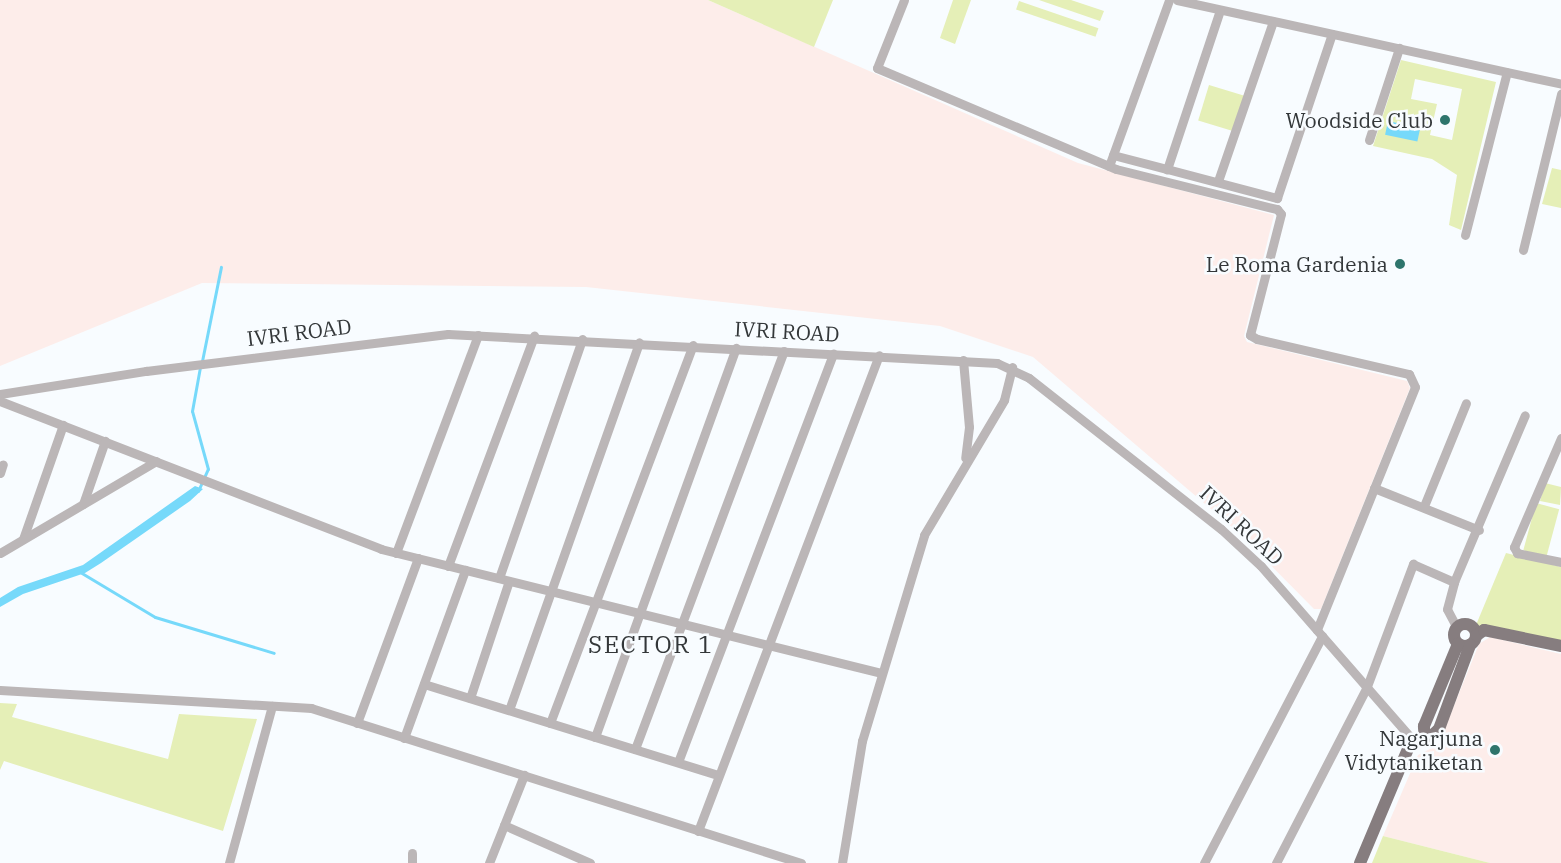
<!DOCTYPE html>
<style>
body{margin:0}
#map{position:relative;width:1561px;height:863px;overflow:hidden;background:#f8fcff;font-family:"IBM Plex Serif",serif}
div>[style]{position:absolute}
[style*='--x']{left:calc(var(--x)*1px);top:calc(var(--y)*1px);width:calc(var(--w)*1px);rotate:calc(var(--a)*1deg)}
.education>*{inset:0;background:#fdedea}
.green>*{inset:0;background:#e5efb7;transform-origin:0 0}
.water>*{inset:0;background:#76d9fa;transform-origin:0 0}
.stream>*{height:3px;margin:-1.5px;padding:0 1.5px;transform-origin:1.5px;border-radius:1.5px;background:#76d9fa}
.minor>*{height:9px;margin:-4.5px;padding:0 4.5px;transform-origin:4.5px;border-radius:4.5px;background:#bbb6b7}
.major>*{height:12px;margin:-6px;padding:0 6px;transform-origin:6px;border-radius:6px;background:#867d7f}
.major>.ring{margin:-6px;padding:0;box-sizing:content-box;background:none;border:12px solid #867d7f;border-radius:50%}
.dots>*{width:16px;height:16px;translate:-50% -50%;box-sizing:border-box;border:3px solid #f8fcff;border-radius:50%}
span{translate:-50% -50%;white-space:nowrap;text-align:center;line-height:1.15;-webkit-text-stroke:5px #f8fcff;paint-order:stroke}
.poi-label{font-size:21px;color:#333739}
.right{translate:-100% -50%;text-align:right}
.street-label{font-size:21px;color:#333739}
.quarter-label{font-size:24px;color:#333739;letter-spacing:1.5px}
</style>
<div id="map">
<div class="education">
<div style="clip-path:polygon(0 0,708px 0,1078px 163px,1274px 215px,1244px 336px,1247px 342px,1407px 381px,1410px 388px,1321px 609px,1314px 609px,1239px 533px,1033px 357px,940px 326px,586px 287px,202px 283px,0 366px)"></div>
<div style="clip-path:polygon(1490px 637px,1561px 654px,1561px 863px,1490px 863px,1383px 836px,1418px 755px,1438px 745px,1479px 644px)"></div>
</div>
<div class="green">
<div style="clip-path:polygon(708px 0,833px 0,814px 47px)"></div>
<div style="clip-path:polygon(953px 0,971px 0,955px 44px,940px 38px)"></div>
<div style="clip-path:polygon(1039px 0,1071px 0,1104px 11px,1100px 21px)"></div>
<div style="left:1019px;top:1px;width:84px;height:9px;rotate:19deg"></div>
<div style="clip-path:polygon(evenodd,1401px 60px,1496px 82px,1461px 230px,1449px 225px,1457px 175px,1432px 159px,1373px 146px,1401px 60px,1415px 79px,1462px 89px,1452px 140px,1430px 135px,1437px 104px,1411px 99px,1415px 79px)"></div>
<div style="left:1209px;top:85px;width:37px;height:37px;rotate:17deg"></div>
<div style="clip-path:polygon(1552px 168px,1561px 170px,1561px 208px,1542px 204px)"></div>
<div style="clip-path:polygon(1545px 483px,1561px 487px,1560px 505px,1540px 501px)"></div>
<div style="left:1536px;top:503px;width:24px;height:49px;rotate:15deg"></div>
<div style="clip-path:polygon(1506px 553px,1561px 567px,1561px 642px,1476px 625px)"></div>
<div style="clip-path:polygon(0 703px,17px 704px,12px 717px,168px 759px,179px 714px,257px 719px,223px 831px,4px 761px,0 770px)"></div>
<div style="clip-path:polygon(1383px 836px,1490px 863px,1372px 863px)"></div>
</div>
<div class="water">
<div style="left:1388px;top:121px;width:33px;height:14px;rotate:12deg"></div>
<div style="clip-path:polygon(195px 486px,203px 489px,190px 501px,101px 563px,85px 573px,23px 594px,0 607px,0 598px,18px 587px,83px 565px)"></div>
</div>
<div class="stream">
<div style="--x:202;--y:361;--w:96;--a:-78.6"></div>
<div style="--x:198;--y:491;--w:24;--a:-66"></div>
<div style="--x:208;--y:469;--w:60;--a:-105.4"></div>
<div style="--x:192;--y:411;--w:45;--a:-79.7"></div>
<div style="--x:80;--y:572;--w:87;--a:31"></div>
<div style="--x:155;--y:617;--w:124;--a:16.8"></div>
</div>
<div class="minor">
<div style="--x:904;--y:0;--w:73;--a:111.7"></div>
<div style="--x:877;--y:68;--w:259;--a:22.9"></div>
<div style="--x:1116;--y:169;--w:166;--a:14"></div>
<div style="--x:1277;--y:209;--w:6;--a:51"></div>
<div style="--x:1281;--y:214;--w:125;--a:104.4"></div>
<div style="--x:1250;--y:335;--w:8;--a:30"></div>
<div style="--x:1257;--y:339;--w:156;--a:13"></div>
<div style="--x:1409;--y:374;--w:14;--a:65"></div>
<div style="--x:1415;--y:387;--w:262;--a:112"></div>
<div style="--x:1177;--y:0;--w:393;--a:12.3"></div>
<div style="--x:1220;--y:10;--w:168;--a:108.4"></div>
<div style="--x:1167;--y:169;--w:114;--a:14.8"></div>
<div style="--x:1277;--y:198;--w:173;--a:-71.5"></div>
<div style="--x:1369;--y:140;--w:97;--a:-71.9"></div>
<div style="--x:1113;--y:155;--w:56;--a:14.5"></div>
<div style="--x:1109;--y:166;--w:177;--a:-70.1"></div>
<div style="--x:1218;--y:181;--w:169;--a:-71"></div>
<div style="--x:1465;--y:235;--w:168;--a:-75.6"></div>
<div style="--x:1523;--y:250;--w:161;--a:-76.3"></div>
<div style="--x:963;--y:360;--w:67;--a:84.9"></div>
<div style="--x:969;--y:427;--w:31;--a:97"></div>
<div style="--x:0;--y:394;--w:148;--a:-9"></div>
<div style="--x:146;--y:371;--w:304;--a:-7"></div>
<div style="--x:448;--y:334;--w:550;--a:3.02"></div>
<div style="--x:997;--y:363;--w:35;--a:25"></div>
<div style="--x:1029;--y:378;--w:244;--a:38.2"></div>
<div style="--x:1221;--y:529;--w:54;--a:42.8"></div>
<div style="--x:1261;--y:566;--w:230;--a:48.9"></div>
<div style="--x:0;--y:401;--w:409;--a:21.2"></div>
<div style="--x:381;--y:549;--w:515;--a:13.93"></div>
<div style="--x:1561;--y:438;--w:119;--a:113.3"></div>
<div style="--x:1514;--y:547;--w:7;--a:63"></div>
<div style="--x:1517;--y:553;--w:45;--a:11.6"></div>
<div style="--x:0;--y:473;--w:9;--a:-72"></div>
<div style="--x:1374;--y:488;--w:113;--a:21.8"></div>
<div style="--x:83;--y:504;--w:67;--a:-70.8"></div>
<div style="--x:1424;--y:506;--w:111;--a:-67.8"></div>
<div style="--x:23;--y:539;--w:121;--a:-70.7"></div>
<div style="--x:0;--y:553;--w:181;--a:-30.5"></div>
<div style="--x:396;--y:553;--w:233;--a:-69.4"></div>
<div style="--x:448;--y:566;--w:246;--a:-69.5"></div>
<div style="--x:499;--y:578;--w:253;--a:-70.8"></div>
<div style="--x:1457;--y:628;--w:21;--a:-118"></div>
<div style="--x:1447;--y:609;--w:28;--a:-75"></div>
<div style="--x:1454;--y:582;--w:181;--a:-67"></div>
<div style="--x:424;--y:684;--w:308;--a:17.2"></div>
<div style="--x:0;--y:690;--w:312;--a:3.3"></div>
<div style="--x:311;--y:708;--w:514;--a:17.55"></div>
<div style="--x:470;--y:698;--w:123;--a:-71.6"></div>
<div style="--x:509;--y:710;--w:390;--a:-70.5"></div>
<div style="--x:357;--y:723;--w:176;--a:-69.7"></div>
<div style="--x:550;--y:723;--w:404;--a:-69.3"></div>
<div style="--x:595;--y:737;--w:414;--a:-70.1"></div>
<div style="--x:404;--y:738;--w:179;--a:-70"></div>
<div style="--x:635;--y:749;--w:425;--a:-69.5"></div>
<div style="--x:678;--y:762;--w:437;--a:-69.2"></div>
<div style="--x:504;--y:825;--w:94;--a:23.8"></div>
<div style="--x:698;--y:831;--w:509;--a:-69.18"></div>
<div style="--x:229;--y:863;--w:163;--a:-74.7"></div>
<div style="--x:412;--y:863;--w:10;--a:-90"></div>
<div style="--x:489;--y:863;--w:95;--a:-68.3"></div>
<div style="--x:842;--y:863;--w:124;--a:-80.7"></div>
<div style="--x:862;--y:741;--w:215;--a:-73.2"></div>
<div style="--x:924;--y:535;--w:157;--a:-59.3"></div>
<div style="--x:1004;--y:400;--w:34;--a:-76"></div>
<div style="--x:1204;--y:863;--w:256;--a:-62.5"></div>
<div style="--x:1276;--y:863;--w:196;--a:-62.7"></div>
<div style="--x:1366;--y:689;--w:134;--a:-69.4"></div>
<div style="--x:1413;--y:564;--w:45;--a:23.7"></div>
</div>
<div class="major">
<div class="ring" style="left:1454px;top:624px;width:10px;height:10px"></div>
<div style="--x:1476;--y:636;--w:10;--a:-37"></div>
<div style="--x:1484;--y:630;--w:79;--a:11.7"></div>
<div style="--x:1425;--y:742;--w:16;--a:-94"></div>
<div style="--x:1424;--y:726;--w:89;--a:-67.5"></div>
<div style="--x:1360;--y:863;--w:134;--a:-67.2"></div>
<div style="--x:1412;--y:739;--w:13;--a:13"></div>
<div style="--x:1425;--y:742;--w:19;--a:-43"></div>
<div style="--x:1439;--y:729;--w:90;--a:-69.7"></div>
</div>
<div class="dots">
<div style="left:1445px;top:120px;background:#2e756c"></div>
<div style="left:1400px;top:264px;background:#2e756c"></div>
<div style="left:1495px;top:750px;background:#2e756c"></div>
</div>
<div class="poi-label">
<span class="right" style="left:1433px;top:120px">Woodside Club</span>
<span class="right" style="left:1388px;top:264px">Le Roma Gardenia</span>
<span class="right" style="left:1483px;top:750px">Nagarjuna<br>Vidytaniketan</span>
</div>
<div class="street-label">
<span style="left:787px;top:331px;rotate:3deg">IVRI ROAD</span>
<span style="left:299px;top:332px;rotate:-7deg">IVRI ROAD</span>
<span style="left:1242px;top:525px;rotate:43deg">IVRI ROAD</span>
</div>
<div class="quarter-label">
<span style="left:651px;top:645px">SECTOR 1</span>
</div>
</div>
